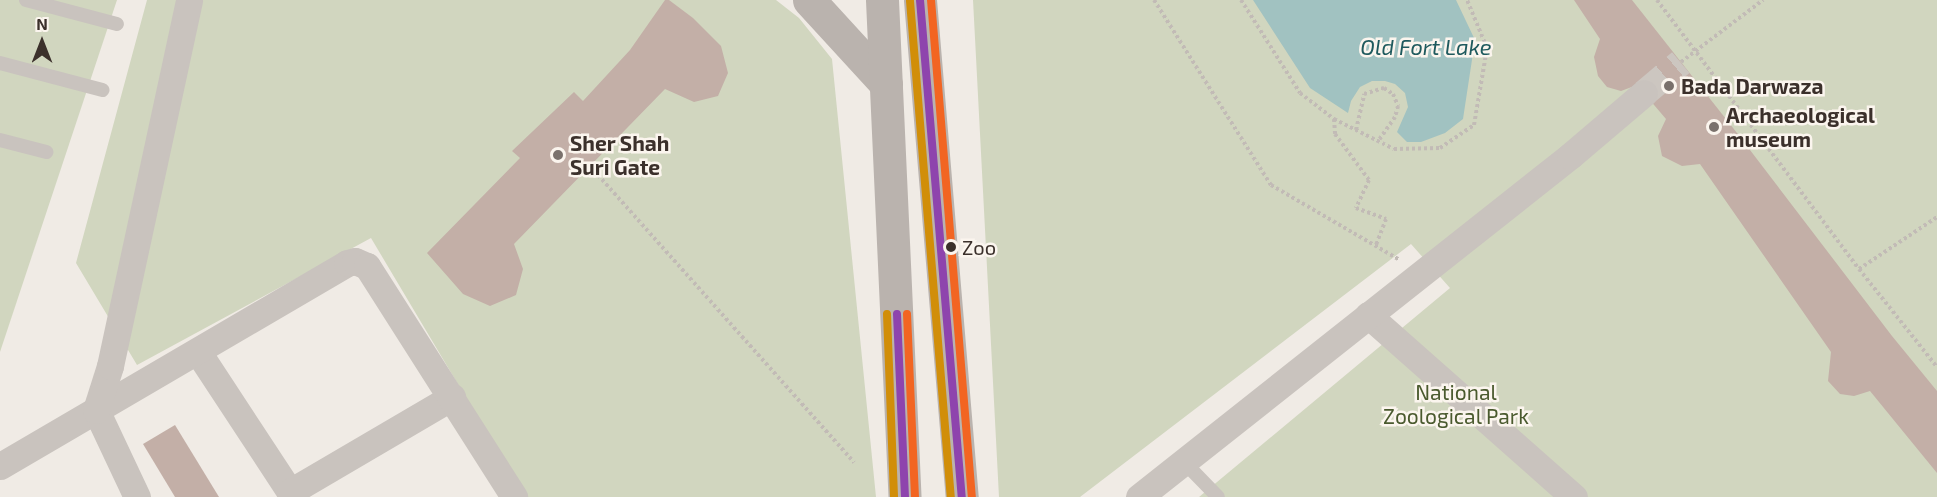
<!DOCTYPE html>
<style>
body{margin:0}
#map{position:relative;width:1937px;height:497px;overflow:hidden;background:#f0ebe5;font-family:"Exo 2",sans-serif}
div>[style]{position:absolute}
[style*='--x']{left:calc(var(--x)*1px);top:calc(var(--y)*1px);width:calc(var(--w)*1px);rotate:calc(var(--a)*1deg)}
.green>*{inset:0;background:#d1d6bf}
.water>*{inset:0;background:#a1c2c1}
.building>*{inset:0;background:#c3afa7}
.street-tunnel>*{height:27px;margin-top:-13.5px;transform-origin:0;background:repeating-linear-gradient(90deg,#ccc6c0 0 27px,transparent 0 41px)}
.path>*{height:4px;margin-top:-2px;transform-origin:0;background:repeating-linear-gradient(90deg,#c2bbb6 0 3px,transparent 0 6px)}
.lane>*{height:14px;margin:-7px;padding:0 7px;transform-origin:7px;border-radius:7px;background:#c9c3be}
.street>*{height:27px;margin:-13.5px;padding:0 13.5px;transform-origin:13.5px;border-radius:13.5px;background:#c9c3be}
.secondary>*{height:33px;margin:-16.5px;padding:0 16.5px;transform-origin:16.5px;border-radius:16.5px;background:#bab3ae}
.bus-1>*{height:8px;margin:-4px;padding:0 4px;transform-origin:4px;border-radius:4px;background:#8e44ad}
.bus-2>*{height:8px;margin:-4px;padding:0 4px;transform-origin:4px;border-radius:4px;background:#d18e09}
.bus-3>*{height:8px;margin:-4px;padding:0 4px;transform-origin:4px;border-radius:4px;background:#f26522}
.dots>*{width:16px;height:16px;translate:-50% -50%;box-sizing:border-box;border:3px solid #fbf5ee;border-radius:50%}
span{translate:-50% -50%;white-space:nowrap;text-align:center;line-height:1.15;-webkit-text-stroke:5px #fbf5ee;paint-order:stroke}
.bus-label{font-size:20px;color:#3b302b}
.left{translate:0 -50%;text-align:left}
.poi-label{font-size:21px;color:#3b302b;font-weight:700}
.park-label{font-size:21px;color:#4a5a2e}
.water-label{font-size:22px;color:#1f5a5e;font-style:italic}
.north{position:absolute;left:12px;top:12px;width:60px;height:60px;-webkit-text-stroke:4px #fbf5ee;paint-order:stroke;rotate:0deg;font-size:16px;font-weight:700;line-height:24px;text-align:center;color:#3b302b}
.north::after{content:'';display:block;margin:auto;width:21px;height:27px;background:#3b302b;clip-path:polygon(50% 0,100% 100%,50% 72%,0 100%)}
</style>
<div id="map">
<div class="green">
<div style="clip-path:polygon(0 0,117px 0,0 352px)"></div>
<div style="clip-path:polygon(147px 0,776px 0,799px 18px,832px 59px,876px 497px,525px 497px,371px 238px,137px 365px,76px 263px)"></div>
<div style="clip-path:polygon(973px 0,1937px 0,1937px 497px,1199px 497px,1450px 288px,1411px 244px,1080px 497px,999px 497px)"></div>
</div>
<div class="water">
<div style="clip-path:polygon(1253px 0,1456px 0,1475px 40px,1463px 119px,1445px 133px,1421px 142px,1407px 142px,1397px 132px,1408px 107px,1405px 93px,1395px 84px,1385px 81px,1372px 81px,1360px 87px,1351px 101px,1348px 113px,1310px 88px)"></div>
</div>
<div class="building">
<div style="clip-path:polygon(665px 0,669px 0,693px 18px,721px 46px,728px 73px,718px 96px,694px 102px,665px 89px,514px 244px,523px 269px,516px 295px,490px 306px,463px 294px,427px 253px,520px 158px,512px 151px,574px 92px,583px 101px,630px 50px)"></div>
<div style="clip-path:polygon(1574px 0,1632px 0,1737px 133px,1892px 336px,1937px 391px,1937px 473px,1870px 391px,1854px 396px,1840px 394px,1828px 381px,1831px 352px,1700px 164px,1682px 166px,1662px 156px,1658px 136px,1666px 119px,1637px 85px,1621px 91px,1607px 87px,1598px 76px,1594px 57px,1600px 39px)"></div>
<div style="clip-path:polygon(175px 425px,219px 497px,175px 497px,143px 444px)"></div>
</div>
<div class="street-tunnel">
<div style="--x:1644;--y:93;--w:48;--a:-40"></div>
</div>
<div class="path">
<div style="--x:1154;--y:0;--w:219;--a:57.7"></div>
<div style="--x:1271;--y:185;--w:149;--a:30.2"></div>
<div style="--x:1241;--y:0;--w:110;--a:57.6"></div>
<div style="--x:1300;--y:93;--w:43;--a:37.4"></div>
<div style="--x:1334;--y:119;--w:67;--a:26.6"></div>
<div style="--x:1394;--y:149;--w:46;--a:-1.2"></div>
<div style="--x:1440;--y:148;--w:41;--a:-34.1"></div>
<div style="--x:1474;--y:125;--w:78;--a:-80.4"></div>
<div style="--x:1487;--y:48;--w:52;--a:-112.6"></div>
<div style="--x:1657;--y:0;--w:336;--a:53.1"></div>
<div style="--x:1859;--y:269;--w:125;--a:51.5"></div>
<div style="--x:1681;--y:62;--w:103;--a:-37.1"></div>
<div style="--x:1334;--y:119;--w:15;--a:86"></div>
<div style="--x:1335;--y:134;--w:57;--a:53.5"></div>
<div style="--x:1369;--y:180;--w:31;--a:115"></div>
<div style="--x:1356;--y:208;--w:32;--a:20"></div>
<div style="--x:1386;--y:219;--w:28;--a:111"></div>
<div style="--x:1356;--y:130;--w:37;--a:-77"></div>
<div style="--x:1364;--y:94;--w:21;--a:-17"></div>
<div style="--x:1384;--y:88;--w:11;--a:34"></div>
<div style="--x:1393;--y:94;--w:13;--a:67"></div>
<div style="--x:1398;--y:106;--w:11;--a:105"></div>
<div style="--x:1395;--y:117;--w:29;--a:125"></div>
<div style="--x:590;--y:166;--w:397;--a:48.3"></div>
<div style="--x:1859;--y:269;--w:94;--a:-33.7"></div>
</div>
<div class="lane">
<div style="--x:26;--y:0;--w:94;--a:14.8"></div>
<div style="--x:0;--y:63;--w:106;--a:14.8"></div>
<div style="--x:0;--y:140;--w:48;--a:14.6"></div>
<div style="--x:1183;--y:461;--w:50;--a:45.8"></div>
</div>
<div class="street">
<div style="--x:1368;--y:315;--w:275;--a:41.5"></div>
<div style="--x:198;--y:352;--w:168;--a:56.7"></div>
<div style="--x:290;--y:492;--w:188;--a:-30.4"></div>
<div style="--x:0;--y:466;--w:402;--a:-30.3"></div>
<div style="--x:347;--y:263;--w:8;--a:-14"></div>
<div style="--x:355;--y:261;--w:13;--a:23"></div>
<div style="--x:367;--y:266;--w:274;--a:57.5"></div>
<div style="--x:137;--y:497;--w:96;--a:-115.2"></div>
<div style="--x:96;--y:410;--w:46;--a:-72.3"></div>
<div style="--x:110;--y:366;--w:374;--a:-77.8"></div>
<div style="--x:1139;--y:497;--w:550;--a:-38.35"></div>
<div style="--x:1570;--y:156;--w:97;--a:-40.4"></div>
</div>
<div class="secondary">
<div style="--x:809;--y:0;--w:114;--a:47.5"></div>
<div style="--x:882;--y:0;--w:498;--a:87.4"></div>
<div style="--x:920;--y:0;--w:499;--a:85.2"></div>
</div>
<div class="bus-1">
<div style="--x:920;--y:0;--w:499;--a:85.2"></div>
<div style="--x:897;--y:314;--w:183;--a:87.5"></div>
</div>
<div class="bus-2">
<div style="--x:910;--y:1;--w:498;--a:85.3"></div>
<div style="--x:887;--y:314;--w:183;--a:87.8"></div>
</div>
<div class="bus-3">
<div style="--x:931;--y:0;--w:498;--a:85.3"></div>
<div style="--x:907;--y:314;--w:183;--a:87.5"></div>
</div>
<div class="dots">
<div style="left:1669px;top:86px;background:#7a716c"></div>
<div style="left:1714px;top:127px;background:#7a716c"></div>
<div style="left:558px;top:155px;background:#7a716c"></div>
<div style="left:951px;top:247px;background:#3b302b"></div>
</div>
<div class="bus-label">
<span class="left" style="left:962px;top:247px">Zoo</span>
</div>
<div class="poi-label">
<span class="left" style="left:1681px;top:86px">Bada Darwaza</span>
<span class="left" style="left:1726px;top:127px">Archaeological<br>museum</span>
<span class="left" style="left:570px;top:155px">Sher Shah<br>Suri Gate</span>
</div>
<div class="park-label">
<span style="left:1456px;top:404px">National<br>Zoological Park</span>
</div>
<div class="water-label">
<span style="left:1426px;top:47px">Old Fort Lake</span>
</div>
<div class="north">N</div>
</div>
